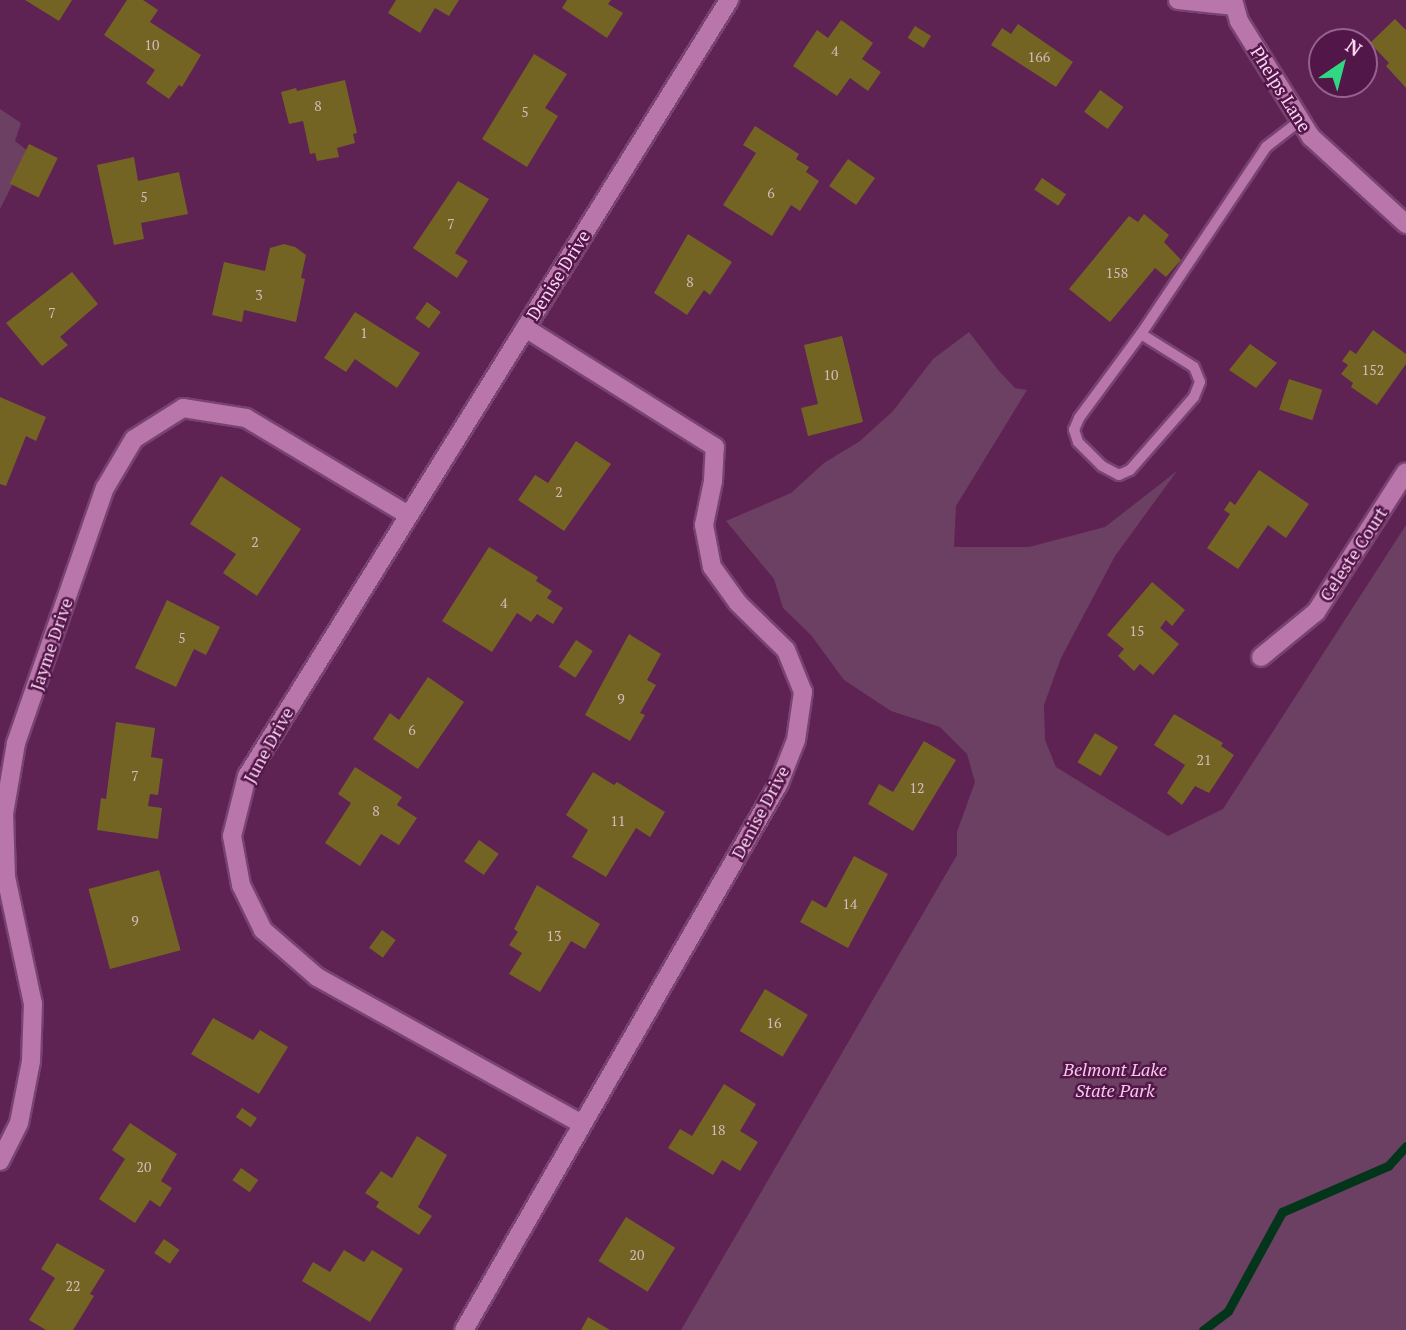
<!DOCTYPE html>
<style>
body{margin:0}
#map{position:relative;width:1406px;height:1330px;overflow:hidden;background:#5e2253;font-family:"PT Serif",serif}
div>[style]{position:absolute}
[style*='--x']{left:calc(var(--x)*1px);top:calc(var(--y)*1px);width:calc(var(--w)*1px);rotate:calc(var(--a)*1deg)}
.green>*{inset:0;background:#6c4063}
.stream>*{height:9px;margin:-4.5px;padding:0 4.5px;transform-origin:4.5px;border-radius:4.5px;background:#03351b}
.building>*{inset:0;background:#746424;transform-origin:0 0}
.roads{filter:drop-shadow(2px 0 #784370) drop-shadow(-2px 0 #784370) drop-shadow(0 2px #784370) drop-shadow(0 -2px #784370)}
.service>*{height:10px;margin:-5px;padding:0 5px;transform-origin:5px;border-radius:5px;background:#b976aa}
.minor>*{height:18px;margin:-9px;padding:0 9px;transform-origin:9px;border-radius:9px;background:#b976aa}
.tertiary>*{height:18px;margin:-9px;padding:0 9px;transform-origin:9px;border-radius:9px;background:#b976aa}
span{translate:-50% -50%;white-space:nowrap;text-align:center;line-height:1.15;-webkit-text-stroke:5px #521648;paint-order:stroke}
.number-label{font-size:14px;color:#d8b9be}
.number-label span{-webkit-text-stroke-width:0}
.street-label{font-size:18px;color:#fad5f1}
.park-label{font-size:18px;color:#f6c8eb;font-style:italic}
.north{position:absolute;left:1308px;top:28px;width:70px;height:70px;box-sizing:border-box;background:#521648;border:2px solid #95628c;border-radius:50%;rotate:35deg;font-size:19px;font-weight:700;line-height:28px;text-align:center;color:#fad5f1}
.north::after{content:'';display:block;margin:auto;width:24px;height:32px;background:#31d882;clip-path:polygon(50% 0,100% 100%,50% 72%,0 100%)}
</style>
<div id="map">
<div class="green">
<div style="clip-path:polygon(0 109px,21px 123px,15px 141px,29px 152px,0 209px)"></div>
<div style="clip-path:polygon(969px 332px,999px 371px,1015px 388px,1027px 390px,956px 506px,954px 547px,1029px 547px,1105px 527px,1177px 471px,1115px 556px,1061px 658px,1044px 705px,1045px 740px,1056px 767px,1168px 836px,1223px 809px,1406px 525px,1406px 1330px,681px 1330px,957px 855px,957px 832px,975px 782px,967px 754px,940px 727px,891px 711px,844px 680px,811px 635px,783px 608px,774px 579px,726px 521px,791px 493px,824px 463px,860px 441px,893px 411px,933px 359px)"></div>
</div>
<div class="stream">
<div style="--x:1203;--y:1330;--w:31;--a:-37"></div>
<div style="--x:1228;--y:1311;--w:113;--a:-61.4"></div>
<div style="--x:1282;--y:1212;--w:116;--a:-23.5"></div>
<div style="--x:1388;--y:1166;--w:27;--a:-48"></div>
</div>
<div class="building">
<div style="clip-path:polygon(25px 0,72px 0,59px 21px)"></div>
<div style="clip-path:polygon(127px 0,143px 0,158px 10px,150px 22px,201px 55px,182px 87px,179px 85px,169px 99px,146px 83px,155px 70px,104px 35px)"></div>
<div style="clip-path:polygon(396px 0,459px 0,449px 16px,435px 8px,420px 33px,388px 13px)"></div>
<div style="clip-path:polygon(567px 0,611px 0,608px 4px,623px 13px,607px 38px,562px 8px)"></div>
<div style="clip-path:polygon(1395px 19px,1406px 30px,1406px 88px,1386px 66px,1389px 63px,1370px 43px)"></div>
<div style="clip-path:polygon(841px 20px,873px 43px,862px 59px,881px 72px,868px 91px,850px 78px,837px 96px,793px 66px,817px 30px,828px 38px)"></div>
<div style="clip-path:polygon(1018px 24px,1073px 62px,1056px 87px,991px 45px,1002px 28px,1011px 34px)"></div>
<div style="left:915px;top:26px;width:19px;height:14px;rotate:32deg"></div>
<div style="clip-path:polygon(534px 54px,567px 74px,545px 108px,558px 116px,527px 167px,482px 139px)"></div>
<div style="clip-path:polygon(345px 80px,357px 133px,353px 134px,355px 143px,337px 148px,339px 157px,317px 161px,315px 153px,310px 154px,303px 121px,289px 124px,281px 92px,296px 88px,297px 91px)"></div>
<div style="left:1100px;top:90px;width:29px;height:27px;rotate:36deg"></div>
<div style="clip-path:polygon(755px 126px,799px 154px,796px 159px,809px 167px,806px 172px,819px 181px,800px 211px,791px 205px,772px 236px,723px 205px,756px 153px,743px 145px)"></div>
<div style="left:29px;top:144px;width:32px;height:44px;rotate:26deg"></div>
<div style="clip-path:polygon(134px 157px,138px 181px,179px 172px,188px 214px,141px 223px,144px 239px,114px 245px,97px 165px)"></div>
<div style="left:848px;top:159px;width:33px;height:33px;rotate:35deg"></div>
<div style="left:1042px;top:178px;width:29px;height:14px;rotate:34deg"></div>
<div style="clip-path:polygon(458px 181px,489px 199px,455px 253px,468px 261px,457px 278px,413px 248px)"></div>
<div style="clip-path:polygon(1144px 214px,1169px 235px,1164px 242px,1181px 260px,1166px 277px,1155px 268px,1110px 322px,1069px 289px,1129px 216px,1138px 222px)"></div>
<div style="clip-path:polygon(688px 234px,732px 262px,710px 295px,704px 290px,687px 315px,654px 293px)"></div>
<div style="clip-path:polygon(284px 244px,295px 247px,306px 255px,301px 278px,305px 279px,296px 322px,244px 310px,242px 322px,212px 315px,224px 262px,265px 271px,270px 248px)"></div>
<div style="clip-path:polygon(72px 272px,98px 304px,60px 337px,68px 345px,42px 366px,6px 323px)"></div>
<div style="left:427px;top:302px;width:17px;height:20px;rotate:36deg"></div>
<div style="clip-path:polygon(355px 312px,420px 353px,397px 388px,355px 359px,346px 372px,324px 358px)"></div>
<div style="clip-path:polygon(1373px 330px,1406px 354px,1406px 364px,1377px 405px,1351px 387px,1353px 383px,1341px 374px,1348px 365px,1342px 361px,1350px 350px,1356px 354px)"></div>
<div style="clip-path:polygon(842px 336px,863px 422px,808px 436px,801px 408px,818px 404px,804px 345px)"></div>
<div style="clip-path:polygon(1250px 344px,1277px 363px,1256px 388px,1229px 370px)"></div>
<div style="left:1289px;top:379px;width:35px;height:32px;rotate:18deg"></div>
<div style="clip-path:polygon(0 397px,46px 417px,36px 441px,26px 436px,6px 486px,0 484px)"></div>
<div style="clip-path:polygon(576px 441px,611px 464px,564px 531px,518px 500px,535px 475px,548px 483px)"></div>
<div style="clip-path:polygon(1259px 470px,1309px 504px,1286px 538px,1268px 525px,1238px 569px,1207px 548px,1230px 514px,1224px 510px,1230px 501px,1235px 505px)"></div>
<div style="clip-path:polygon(221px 476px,301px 529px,257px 596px,223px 573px,236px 554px,190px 524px)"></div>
<div style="clip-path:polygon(489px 547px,538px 577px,536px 581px,552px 591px,547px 598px,563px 608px,553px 624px,537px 614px,531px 622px,517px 613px,492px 652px,442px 621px)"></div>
<div style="clip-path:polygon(1152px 582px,1185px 610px,1172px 626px,1166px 620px,1160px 628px,1179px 644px,1153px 675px,1140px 664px,1134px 671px,1118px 656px,1124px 649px,1107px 635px)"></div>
<div style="clip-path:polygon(167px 600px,220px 627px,206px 655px,194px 649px,176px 687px,135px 668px)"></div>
<div style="clip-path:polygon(629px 634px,661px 654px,647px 680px,656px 685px,640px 713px,645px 715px,630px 741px,585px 715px)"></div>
<div style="left:576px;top:640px;width:20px;height:32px;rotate:33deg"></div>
<div style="clip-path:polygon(428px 677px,464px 702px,418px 769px,373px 739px,390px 713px,399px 720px)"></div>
<div style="clip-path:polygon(1174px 714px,1223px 743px,1221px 746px,1234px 755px,1209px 793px,1195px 786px,1182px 805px,1167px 793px,1185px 765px,1154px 745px)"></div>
<div style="clip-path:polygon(116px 722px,155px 728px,151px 757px,163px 759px,158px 795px,150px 794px,148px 806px,162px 808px,158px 839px,97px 830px,101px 798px,106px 799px)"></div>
<div style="left:1095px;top:733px;width:27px;height:34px;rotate:31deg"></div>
<div style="clip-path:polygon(924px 741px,956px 760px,913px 831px,868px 804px,879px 784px,893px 792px)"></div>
<div style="clip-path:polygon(355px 767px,402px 797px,397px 805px,417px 818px,399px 845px,381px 834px,360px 866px,325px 843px,351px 803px,338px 794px)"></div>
<div style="clip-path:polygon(593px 772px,614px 785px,617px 782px,665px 812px,650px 837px,636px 828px,606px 877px,572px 857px,588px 830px,566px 815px)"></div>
<div style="left:479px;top:840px;width:24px;height:26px;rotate:35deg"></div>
<div style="clip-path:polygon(854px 856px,888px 874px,848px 948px,800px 922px,812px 900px,826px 908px)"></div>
<div style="left:159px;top:870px;width:83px;height:73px;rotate:75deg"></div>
<div style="clip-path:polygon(537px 885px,600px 924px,585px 949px,571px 941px,540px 992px,509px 974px,522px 953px,509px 945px,518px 932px,514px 929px)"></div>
<div style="left:382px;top:930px;width:17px;height:22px;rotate:36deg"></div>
<div style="left:765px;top:989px;width:50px;height:49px;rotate:31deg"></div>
<div style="clip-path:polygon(213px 1018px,253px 1040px,260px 1030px,288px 1047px,259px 1094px,191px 1054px)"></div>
<div style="clip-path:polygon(724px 1084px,756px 1104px,740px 1131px,758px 1142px,740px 1171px,722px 1160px,713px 1175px,668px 1148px,680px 1129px,692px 1136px)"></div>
<div style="left:242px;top:1108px;width:18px;height:11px;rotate:34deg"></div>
<div style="clip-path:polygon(130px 1123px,177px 1154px,161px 1181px,172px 1188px,160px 1207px,150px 1200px,135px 1223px,99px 1199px,125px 1159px,112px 1150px)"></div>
<div style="clip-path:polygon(417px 1136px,447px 1155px,418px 1207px,432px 1216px,419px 1235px,376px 1207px,379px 1202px,365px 1193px,381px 1171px,392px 1178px)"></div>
<div style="left:241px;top:1168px;width:21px;height:15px;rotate:35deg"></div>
<div style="left:626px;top:1217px;width:58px;height:52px;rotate:32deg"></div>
<div style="left:164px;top:1239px;width:19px;height:17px;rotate:35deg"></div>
<div style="clip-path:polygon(57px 1243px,105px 1270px,90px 1294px,94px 1296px,73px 1330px,46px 1330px,29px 1320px,55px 1278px,41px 1269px)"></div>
<div style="clip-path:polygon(344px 1250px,364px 1262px,372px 1250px,403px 1269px,370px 1322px,302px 1281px,313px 1262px,330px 1272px)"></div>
<div style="clip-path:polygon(588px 1317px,610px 1330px,581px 1330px)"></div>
</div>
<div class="roads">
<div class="service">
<div style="--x:1141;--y:334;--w:62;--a:31.9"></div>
<div style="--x:1194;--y:367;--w:16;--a:68"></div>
<div style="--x:1200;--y:382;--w:16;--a:112"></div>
<div style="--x:1194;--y:397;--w:97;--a:131.2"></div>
<div style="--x:1130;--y:470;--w:12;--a:156"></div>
<div style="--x:1119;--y:475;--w:19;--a:-152"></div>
<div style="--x:1102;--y:466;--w:34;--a:-135"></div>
<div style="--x:1078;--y:442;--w:13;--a:-108"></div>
<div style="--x:1074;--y:430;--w:13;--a:-67"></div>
<div style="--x:1079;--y:418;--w:104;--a:-53.6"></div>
<div style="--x:1141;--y:334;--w:225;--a:-56.2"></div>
<div style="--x:1266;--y:147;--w:44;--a:-37.6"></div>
</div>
<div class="minor">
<div style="--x:1178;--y:0;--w:57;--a:6"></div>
<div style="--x:1261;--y:657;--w:71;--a:-39.3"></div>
<div style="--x:1316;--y:612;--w:166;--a:-57.3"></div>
<div style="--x:582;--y:1124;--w:303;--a:-151"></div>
<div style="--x:317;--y:977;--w:72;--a:-139"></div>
<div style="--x:263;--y:930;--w:50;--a:-116.1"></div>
<div style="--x:241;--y:885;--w:50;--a:-100.4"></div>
<div style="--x:232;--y:836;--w:62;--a:-76"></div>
<div style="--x:247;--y:776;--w:914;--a:-58.15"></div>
<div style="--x:0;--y:1161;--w:42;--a:-63.4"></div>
<div style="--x:19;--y:1123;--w:63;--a:-79"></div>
<div style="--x:31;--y:1061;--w:57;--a:-88"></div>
<div style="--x:33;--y:1004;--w:130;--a:-102"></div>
<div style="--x:6;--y:877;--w:63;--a:-91.8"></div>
<div style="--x:4;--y:814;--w:72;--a:-80.4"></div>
<div style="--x:16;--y:743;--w:270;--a:-70.8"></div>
<div style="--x:105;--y:488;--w:57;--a:-59.4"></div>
<div style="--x:134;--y:439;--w:58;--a:-32.3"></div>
<div style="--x:183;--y:408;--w:64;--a:9"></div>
<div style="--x:246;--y:418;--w:189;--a:30.9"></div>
<div style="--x:464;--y:1330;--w:631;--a:-60.06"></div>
<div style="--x:779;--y:783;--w:46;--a:-68.4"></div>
<div style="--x:796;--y:740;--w:49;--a:-81.7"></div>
<div style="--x:803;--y:692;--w:45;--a:-112"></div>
<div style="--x:786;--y:650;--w:67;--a:-135.6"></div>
<div style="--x:738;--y:603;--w:44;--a:-125.8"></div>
<div style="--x:712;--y:567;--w:43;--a:-100.8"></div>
<div style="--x:704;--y:525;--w:45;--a:-78.4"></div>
<div style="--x:713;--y:481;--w:34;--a:-87"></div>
<div style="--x:715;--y:447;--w:224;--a:-147.9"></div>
</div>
<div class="tertiary">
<div style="--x:1233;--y:0;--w:22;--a:74"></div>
<div style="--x:1239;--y:21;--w:137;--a:58.2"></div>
<div style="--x:1311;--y:137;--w:129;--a:42.5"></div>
</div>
</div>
<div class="number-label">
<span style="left:152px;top:45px">10</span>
<span style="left:835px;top:51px">4</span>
<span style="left:1039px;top:57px">166</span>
<span style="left:318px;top:106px">8</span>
<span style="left:525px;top:112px">5</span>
<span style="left:771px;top:193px">6</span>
<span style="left:144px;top:197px">5</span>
<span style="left:451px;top:224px">7</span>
<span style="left:1117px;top:273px">158</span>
<span style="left:690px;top:282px">8</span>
<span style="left:259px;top:295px">3</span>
<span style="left:52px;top:313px">7</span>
<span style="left:364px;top:333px">1</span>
<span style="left:1373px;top:370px">152</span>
<span style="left:831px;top:375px">10</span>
<span style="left:559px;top:492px">2</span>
<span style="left:255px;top:542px">2</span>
<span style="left:504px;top:603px">4</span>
<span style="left:1137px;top:631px">15</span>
<span style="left:182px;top:638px">5</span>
<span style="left:621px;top:699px">9</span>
<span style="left:412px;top:730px">6</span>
<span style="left:1204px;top:760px">21</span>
<span style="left:135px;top:776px">7</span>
<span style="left:917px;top:788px">12</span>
<span style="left:376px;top:811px">8</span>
<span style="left:618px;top:821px">11</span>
<span style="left:850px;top:904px">14</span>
<span style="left:135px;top:921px">9</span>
<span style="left:554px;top:936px">13</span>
<span style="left:774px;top:1023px">16</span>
<span style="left:718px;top:1130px">18</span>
<span style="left:144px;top:1167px">20</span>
<span style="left:637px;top:1255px">20</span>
<span style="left:73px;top:1286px">22</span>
</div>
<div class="street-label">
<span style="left:1281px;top:89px;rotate:58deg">Phelps Lane</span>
<span style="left:558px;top:275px;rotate:-58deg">Denise Drive</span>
<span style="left:1353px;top:554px;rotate:-57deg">Celeste Court</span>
<span style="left:51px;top:644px;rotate:-71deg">Jayme Drive</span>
<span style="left:268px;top:745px;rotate:-61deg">June Drive</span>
<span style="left:760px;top:812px;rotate:-62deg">Denise Drive</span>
</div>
<div class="park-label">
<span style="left:1115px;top:1080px">Belmont Lake<br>State Park</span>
</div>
<div class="north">N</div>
</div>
